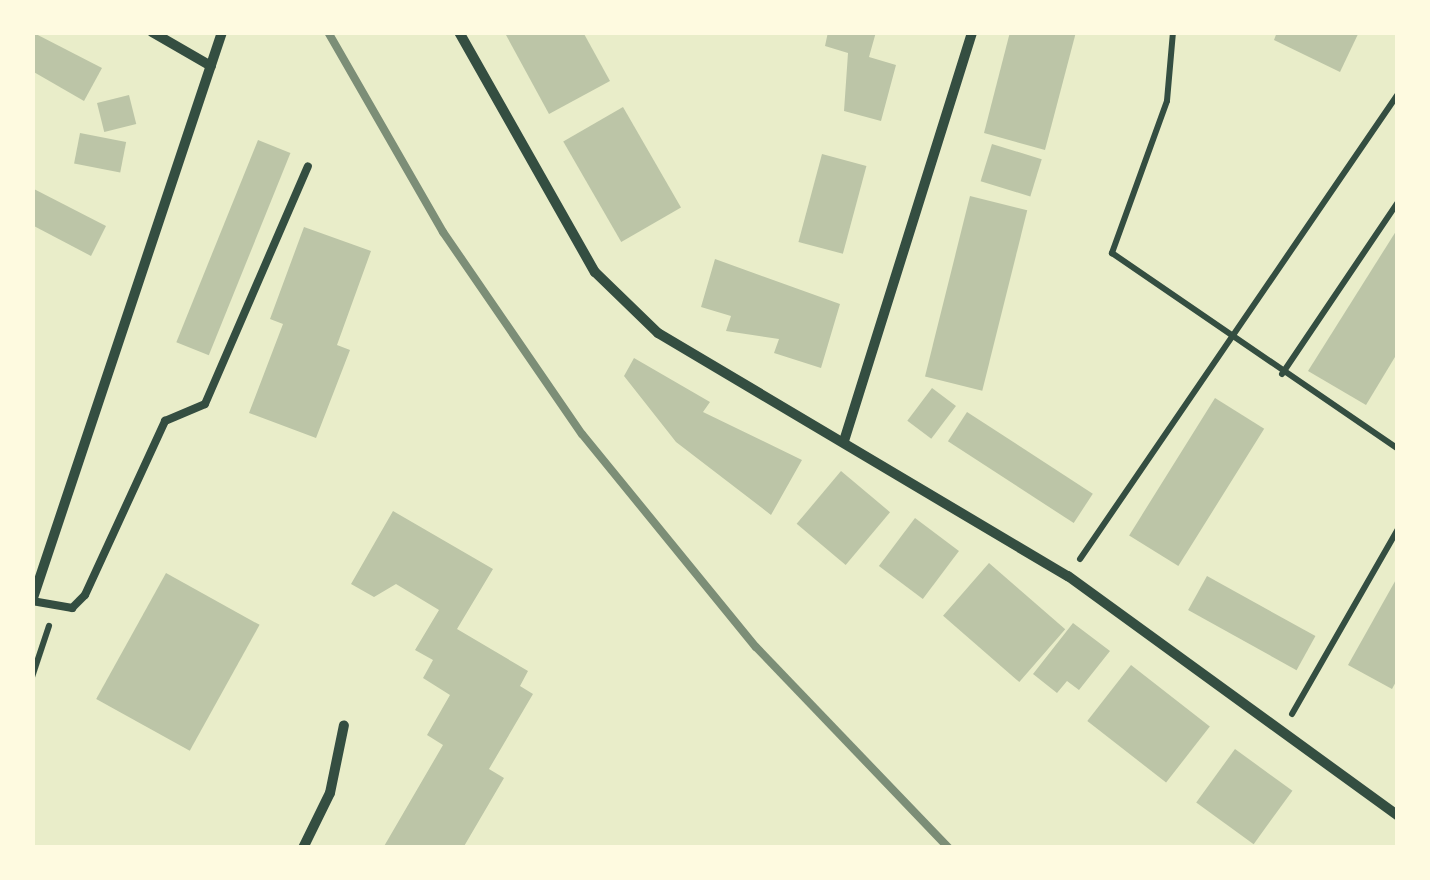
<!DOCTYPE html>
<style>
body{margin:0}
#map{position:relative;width:1430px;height:880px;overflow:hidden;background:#e9edc9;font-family:Inter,sans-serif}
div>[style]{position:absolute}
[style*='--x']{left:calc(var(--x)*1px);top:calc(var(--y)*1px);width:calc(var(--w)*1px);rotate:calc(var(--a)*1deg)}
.building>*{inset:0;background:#bcc5a7;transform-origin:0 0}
.path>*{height:6px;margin:-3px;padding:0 3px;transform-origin:3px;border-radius:3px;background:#344e41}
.service>*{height:8px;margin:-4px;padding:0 4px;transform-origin:4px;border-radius:4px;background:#344e41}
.minor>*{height:10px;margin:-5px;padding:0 5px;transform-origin:5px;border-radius:5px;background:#344e41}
.rail>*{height:8px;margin:-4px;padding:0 4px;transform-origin:4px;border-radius:4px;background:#7c8e77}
span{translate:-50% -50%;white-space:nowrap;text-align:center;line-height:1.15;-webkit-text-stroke:9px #fefae0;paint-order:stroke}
.frame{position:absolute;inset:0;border:35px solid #fefae0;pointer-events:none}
</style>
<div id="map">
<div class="building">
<div style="clip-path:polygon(32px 32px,102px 68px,84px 101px,32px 71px)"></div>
<div style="clip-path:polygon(583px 32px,610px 81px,549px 114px,506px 35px)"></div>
<div style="clip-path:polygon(828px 32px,876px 32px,869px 57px,896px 65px,881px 121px,844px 111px,848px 53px,825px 46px)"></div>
<div style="clip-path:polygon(1010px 32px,1076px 32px,1045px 150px,984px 133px)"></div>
<div style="clip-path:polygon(1277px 32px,1359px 32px,1340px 72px,1274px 40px)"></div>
<div style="left:129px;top:95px;width:30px;height:33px;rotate:76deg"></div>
<div style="left:623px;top:107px;width:116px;height:69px;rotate:60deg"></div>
<div style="left:80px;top:133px;width:47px;height:31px;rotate:11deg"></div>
<div style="left:258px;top:140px;width:35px;height:218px;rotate:22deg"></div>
<div style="left:992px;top:144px;width:52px;height:39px;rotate:17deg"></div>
<div style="left:822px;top:154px;width:46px;height:91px;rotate:15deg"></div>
<div style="clip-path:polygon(32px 188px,106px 226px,91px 256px,32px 225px)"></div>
<div style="left:970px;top:196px;width:59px;height:186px;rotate:14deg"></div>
<div style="clip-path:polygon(304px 227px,371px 251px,337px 345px,350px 350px,316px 438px,249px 413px,283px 324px,270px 319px)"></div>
<div style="clip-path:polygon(1398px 228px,1398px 352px,1366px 405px,1308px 371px)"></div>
<div style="clip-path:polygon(715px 259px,840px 304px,821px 368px,774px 353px,779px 339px,726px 331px,731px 316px,701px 307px)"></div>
<div style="clip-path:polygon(634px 358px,710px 402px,703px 412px,802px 460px,771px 515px,676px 442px,624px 376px)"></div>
<div style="left:932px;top:388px;width:30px;height:41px;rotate:37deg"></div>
<div style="left:1215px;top:398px;width:58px;height:162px;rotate:32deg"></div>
<div style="left:967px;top:412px;width:150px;height:35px;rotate:33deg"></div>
<div style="left:841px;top:471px;width:64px;height:69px;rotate:40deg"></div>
<div style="clip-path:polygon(393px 511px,493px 569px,457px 629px,528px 671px,520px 686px,533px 694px,489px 769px,504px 778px,463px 848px,383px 848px,443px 745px,427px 735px,450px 695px,423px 678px,433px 660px,415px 650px,439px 610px,396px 584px,374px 597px,351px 584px)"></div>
<div style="left:915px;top:518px;width:55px;height:60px;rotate:37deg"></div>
<div style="left:989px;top:563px;width:101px;height:70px;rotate:41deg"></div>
<div style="left:166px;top:573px;width:107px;height:144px;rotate:29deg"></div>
<div style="left:1207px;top:576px;width:124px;height:39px;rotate:29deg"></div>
<div style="clip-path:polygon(1398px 576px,1398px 678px,1392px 689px,1348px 665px)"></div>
<div style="clip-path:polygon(1073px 623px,1110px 651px,1079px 690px,1067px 681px,1057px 693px,1033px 674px)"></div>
<div style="left:1131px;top:665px;width:100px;height:71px;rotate:38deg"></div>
<div style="left:1235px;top:749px;width:71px;height:66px;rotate:36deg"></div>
</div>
<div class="path">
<div style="--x:1173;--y:32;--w:69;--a:95"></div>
<div style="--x:1167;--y:101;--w:162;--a:109.9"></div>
<div style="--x:1112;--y:253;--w:347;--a:34.4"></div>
<div style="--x:1282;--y:374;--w:207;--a:-56"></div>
<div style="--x:1080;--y:559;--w:563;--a:-55.63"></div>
<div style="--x:32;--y:677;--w:54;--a:-71.6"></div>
<div style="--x:1292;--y:714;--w:213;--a:-60.2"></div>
</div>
<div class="service">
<div style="--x:32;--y:601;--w:41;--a:9.9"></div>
<div style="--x:72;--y:608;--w:18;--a:-45"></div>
<div style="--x:85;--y:595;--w:192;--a:-65.3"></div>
<div style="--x:165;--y:421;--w:43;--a:-23"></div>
<div style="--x:205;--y:404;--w:259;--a:-66.6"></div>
</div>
<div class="minor">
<div style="--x:152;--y:32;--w:68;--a:30"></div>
<div style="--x:459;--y:32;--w:276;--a:60.5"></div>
<div style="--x:595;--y:272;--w:88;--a:44.1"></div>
<div style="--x:658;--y:333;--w:477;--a:30.7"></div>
<div style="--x:1068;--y:576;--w:408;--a:36"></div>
<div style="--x:844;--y:441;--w:429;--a:-72.6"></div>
<div style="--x:32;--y:601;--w:600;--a:-71.53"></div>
<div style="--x:303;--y:848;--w:61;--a:-63.9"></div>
<div style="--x:330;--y:793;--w:69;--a:-78.4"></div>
</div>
<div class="rail">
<div style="--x:328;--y:32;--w:231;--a:60.1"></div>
<div style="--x:443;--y:232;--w:245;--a:55.5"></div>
<div style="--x:582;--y:434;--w:275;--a:50.8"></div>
<div style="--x:756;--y:647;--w:279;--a:46.2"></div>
</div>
<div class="frame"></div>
</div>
